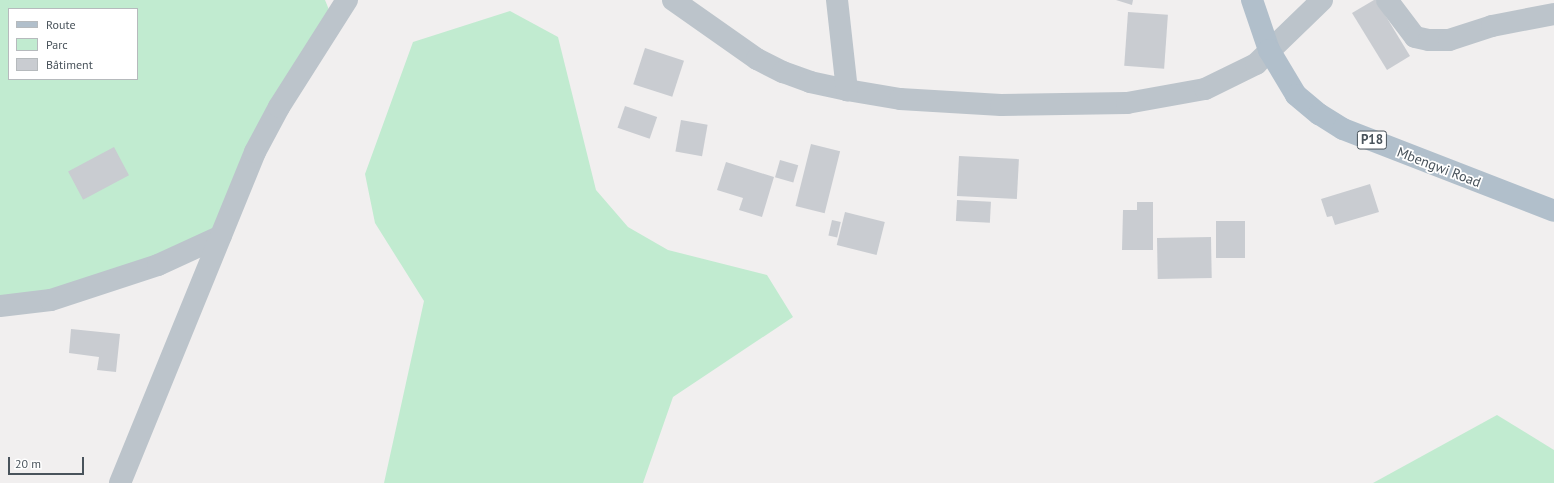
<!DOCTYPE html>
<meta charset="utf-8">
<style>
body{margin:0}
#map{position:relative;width:1554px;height:483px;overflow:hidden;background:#f1efef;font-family:"PT Sans",sans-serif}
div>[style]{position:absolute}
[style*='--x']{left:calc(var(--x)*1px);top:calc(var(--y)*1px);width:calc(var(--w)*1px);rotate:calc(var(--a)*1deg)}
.green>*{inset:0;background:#c1ebd0}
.building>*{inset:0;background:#c9ccd1;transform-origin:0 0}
.minor>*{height:22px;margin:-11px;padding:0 11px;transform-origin:11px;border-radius:11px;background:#bcc4cb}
.primary>*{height:22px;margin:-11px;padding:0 11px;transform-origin:11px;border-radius:11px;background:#b1bfcb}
span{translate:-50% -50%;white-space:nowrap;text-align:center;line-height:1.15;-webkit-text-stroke:3.5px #fff;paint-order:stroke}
.shield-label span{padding:1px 3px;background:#fff;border:1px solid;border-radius:3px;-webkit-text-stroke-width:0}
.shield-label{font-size:13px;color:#49535b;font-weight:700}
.street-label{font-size:14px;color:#49535b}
.legend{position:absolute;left:8px;top:8px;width:130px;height:72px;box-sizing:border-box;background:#fff;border:1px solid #b6babd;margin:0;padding:5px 7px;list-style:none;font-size:12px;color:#49535b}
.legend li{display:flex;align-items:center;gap:8px;height:20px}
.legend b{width:20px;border:1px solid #b6babd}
.scale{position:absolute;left:8px;top:457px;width:76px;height:18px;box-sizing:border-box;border:2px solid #49535b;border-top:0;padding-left:5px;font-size:12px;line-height:14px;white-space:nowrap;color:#49535b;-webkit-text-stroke:3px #fff;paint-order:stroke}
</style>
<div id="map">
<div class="green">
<div style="clip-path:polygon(evenodd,0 0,325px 0,334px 22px,221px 236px,0 306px,0 0,9px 9px,137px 9px,137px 79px,9px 79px,9px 9px)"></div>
<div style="clip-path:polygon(510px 11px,558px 37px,596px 190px,628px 227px,668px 250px,767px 275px,793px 317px,673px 397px,643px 483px,384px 483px,424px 301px,375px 223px,365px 174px,413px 42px)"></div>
<div style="clip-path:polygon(1497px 415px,1554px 450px,1554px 483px,1373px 483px)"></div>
</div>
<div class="building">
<div style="clip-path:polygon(1116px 0,1133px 0,1132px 5px)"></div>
<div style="clip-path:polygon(1374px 0,1376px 0,1410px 56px,1387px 70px,1352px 13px)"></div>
<div style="left:1128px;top:12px;width:40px;height:54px;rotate:4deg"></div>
<div style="left:645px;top:48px;width:41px;height:38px;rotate:18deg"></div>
<div style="left:625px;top:106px;width:34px;height:23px;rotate:19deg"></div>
<div style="left:681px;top:120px;width:27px;height:32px;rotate:10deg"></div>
<div style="left:811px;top:144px;width:30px;height:64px;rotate:14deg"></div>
<div style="left:114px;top:147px;width:32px;height:52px;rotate:62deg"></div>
<div style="left:959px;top:156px;width:60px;height:40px;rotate:3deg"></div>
<div style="left:780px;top:160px;width:19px;height:18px;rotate:16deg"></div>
<div style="clip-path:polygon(726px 162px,774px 177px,762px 217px,739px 210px,743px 198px,717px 190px)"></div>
<div style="clip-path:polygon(1370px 184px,1379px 212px,1335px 225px,1332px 216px,1327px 217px,1321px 199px)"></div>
<div style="left:957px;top:200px;width:34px;height:21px;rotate:3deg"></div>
<div style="clip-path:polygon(1137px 202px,1153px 202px,1153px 250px,1122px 250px,1123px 210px,1137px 210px)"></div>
<div style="left:845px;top:212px;width:41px;height:34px;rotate:14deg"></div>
<div style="left:832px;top:220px;width:9px;height:16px;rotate:13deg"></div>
<div style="left:1216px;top:221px;width:29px;height:37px"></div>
<div style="left:1211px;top:237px;width:41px;height:54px;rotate:89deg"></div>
<div style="clip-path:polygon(71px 329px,120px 334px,116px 372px,97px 370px,99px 357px,69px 353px)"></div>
</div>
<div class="minor">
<div style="--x:673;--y:0;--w:103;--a:35.1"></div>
<div style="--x:757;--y:59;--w:29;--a:27"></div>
<div style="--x:783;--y:72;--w:29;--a:20"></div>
<div style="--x:810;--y:82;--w:38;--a:12"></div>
<div style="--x:847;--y:90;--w:54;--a:9.6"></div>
<div style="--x:900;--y:99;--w:101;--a:3.4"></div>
<div style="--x:1001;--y:105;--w:126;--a:-0.9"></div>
<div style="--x:1127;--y:103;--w:79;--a:-10.2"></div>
<div style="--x:1205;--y:89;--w:57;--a:-26.1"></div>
<div style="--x:1256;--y:64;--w:92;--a:-44.1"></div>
<div style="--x:837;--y:0;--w:91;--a:83.7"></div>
<div style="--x:1387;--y:0;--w:46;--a:52.9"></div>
<div style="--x:1415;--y:37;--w:14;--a:12"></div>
<div style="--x:1429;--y:40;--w:20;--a:0"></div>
<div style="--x:1449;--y:40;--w:45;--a:-18"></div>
<div style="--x:1492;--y:26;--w:63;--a:-11"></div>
<div style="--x:0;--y:306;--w:51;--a:-6.7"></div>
<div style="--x:51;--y:300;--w:113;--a:-18.1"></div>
<div style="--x:158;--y:265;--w:69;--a:-24.7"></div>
<div style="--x:120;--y:483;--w:357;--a:-67.8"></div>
<div style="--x:255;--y:152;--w:51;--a:-61.9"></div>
<div style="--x:279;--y:107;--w:127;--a:-57.6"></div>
</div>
<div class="primary">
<div style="--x:1252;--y:0;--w:53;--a:71.2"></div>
<div style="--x:1269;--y:50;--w:52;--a:59"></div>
<div style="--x:1296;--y:95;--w:30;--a:40"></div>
<div style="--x:1319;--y:114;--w:28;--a:32"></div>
<div style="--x:1343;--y:129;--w:226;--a:21.2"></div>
</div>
<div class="shield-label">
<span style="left:1372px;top:140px">P18</span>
</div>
<div class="street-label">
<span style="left:1439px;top:167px;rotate:21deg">Mbengwi Road</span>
</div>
<ul class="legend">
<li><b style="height:5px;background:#b1bfcb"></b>Route</li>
<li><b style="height:11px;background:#c1ebd0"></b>Parc</li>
<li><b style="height:11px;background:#c9ccd1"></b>Bâtiment</li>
</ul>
<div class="scale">20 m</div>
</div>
